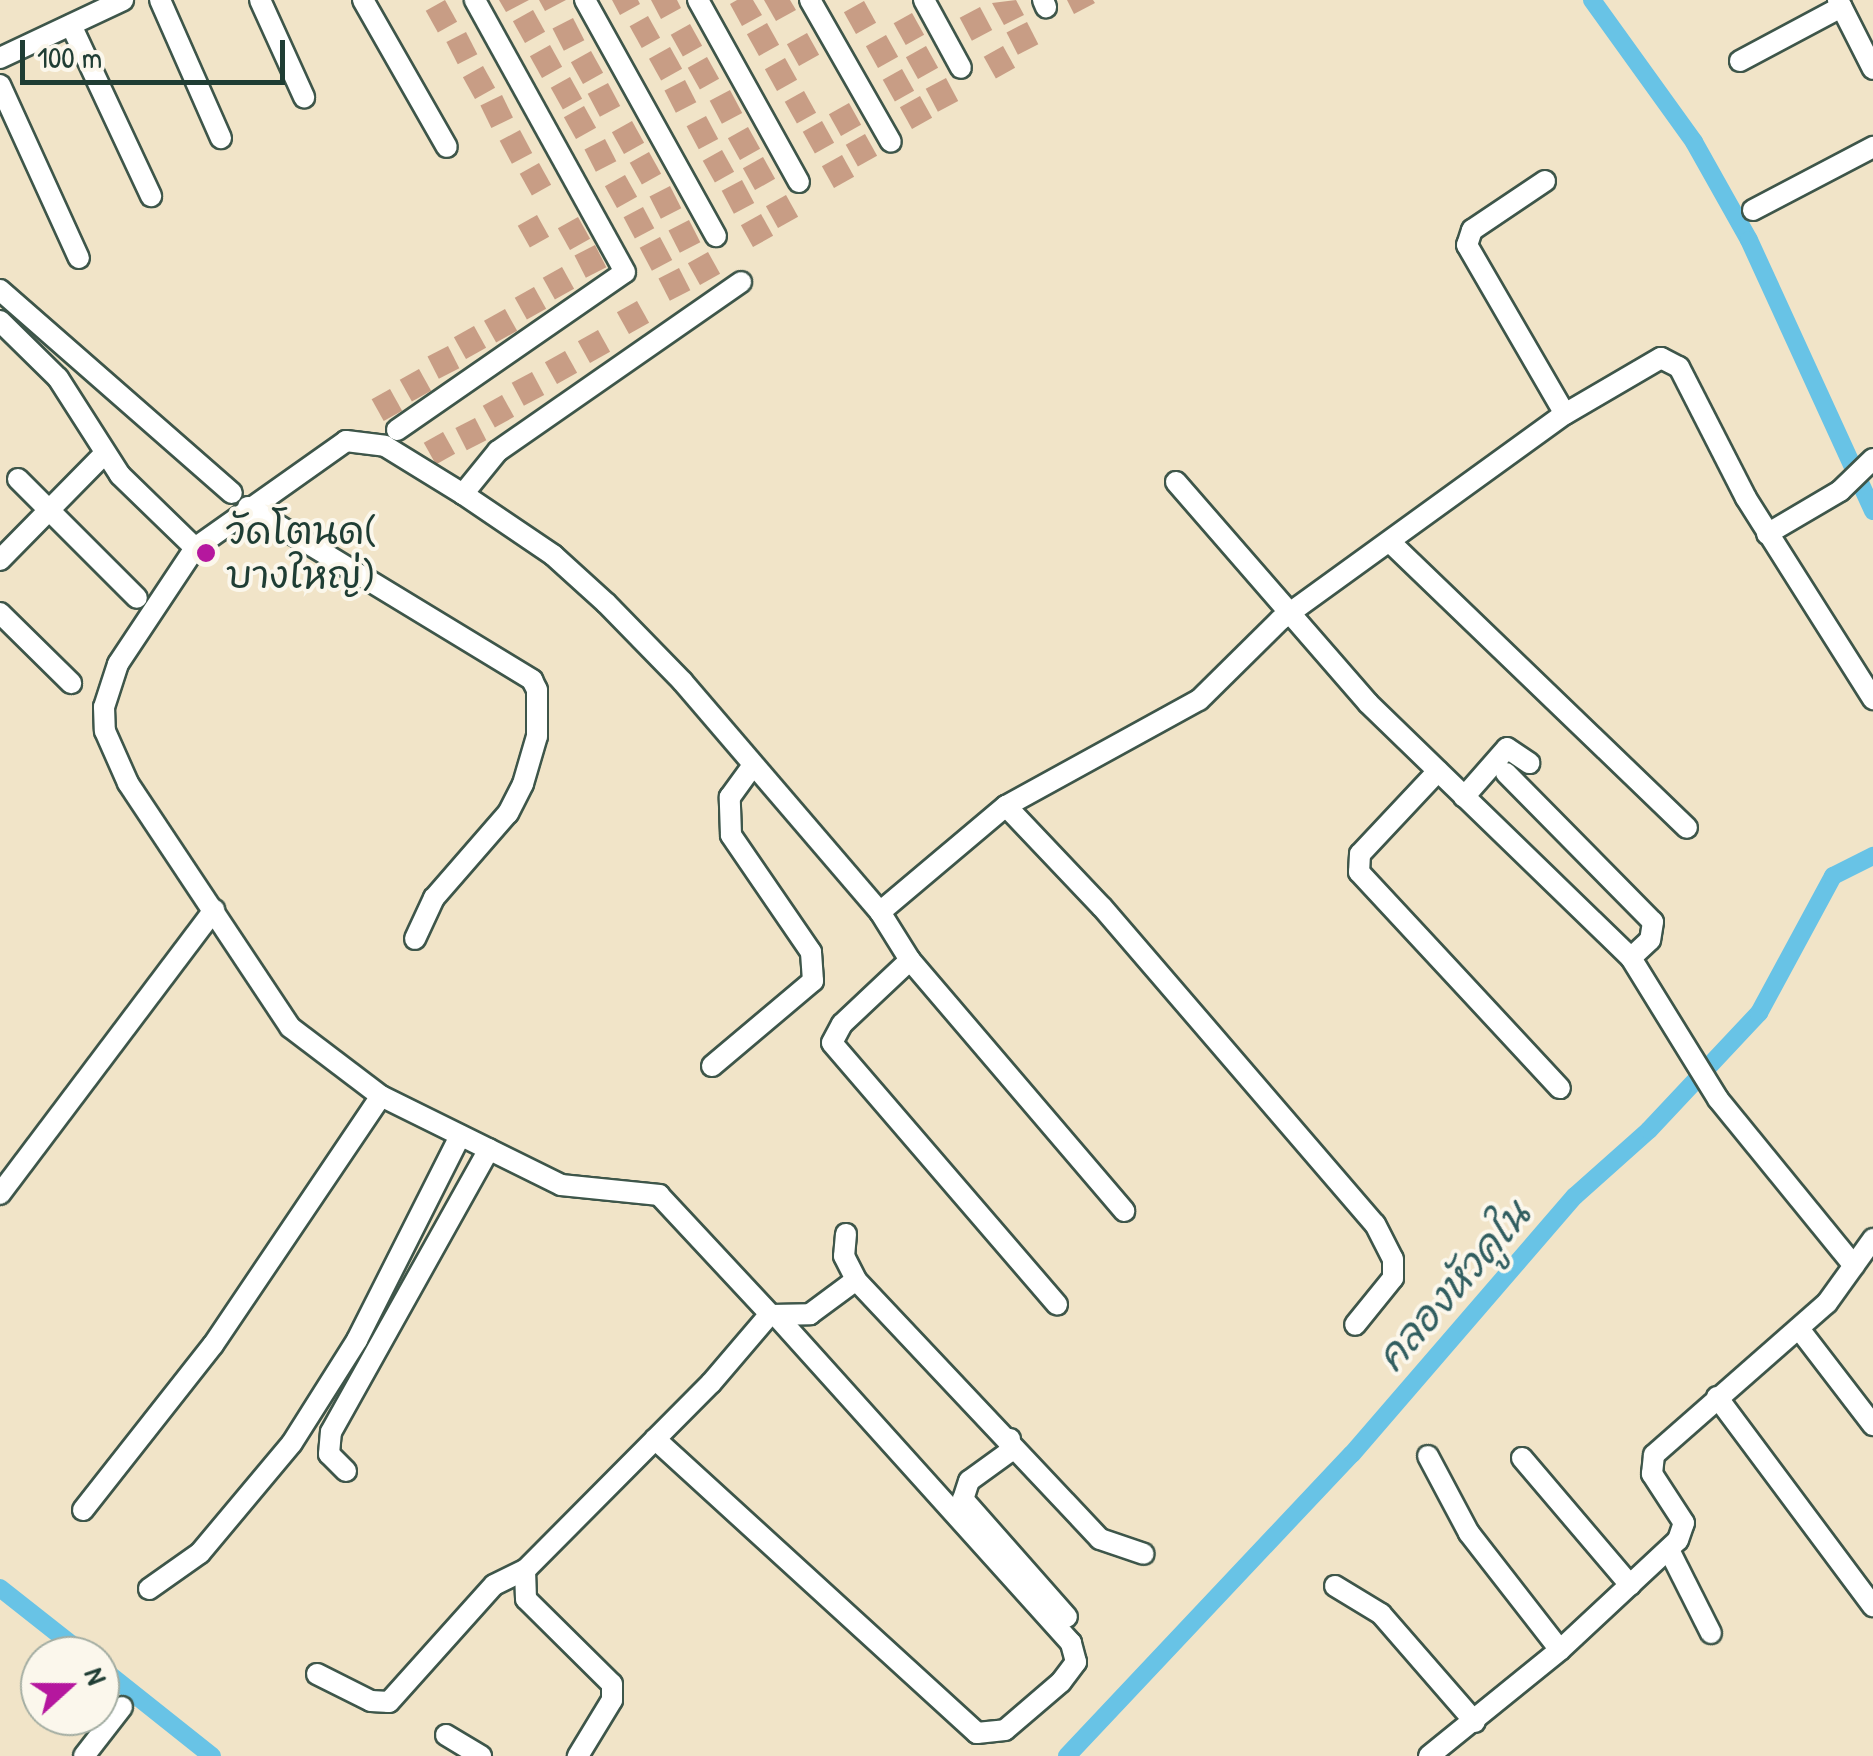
<!DOCTYPE html>
<meta charset="utf-8">
<style>
body{margin:0}
#map{position:relative;width:1873px;height:1756px;overflow:hidden;background:#f1e4c8;font-family:"Patrick Hand","Playpen Sans Thai",sans-serif}
div>[style]{position:absolute}
[style*='--x']{left:calc(var(--x)*1px);top:calc(var(--y)*1px);width:calc(var(--w)*1px);rotate:calc(var(--a)*1deg)}
.canal>*{height:18px;margin:-9px;padding:0 9px;transform-origin:9px;border-radius:9px;background:#68c3e6}
.building>*{inset:0;background:#c89d85;transform-origin:0 0}
.roads{filter:drop-shadow(2px 0 #3e564a) drop-shadow(-2px 0 #3e564a) drop-shadow(0 2px #3e564a) drop-shadow(0 -2px #3e564a)}
.minor>*{height:20px;margin:-10px;padding:0 10px;transform-origin:10px;border-radius:10px;background:#fff}
.dots>*{width:28px;height:28px;translate:-50% -50%;box-sizing:border-box;border:5px solid #fbf7ec;border-radius:50%}
span{translate:-50% -50%;white-space:nowrap;text-align:center;line-height:1.15;-webkit-text-stroke:8px #fbf7ec;paint-order:stroke}
.poi-label{font-size:38px;color:#1f3d34}
.left{translate:0 -50%;text-align:left}
.water-label{font-size:40px;color:#315e60;font-style:italic}
.north{position:absolute;left:20px;top:1636px;width:100px;height:100px;box-sizing:border-box;background:#fbf7ec;border:2px solid #a3ada2;border-radius:50%;rotate:69deg;font-size:28px;font-weight:700;line-height:40px;text-align:center;color:#1f3d34}
.north::after{content:'';display:block;margin:auto;width:35px;height:45px;background:#b5179e;clip-path:polygon(50% 0,100% 100%,50% 72%,0 100%)}
.scale{position:absolute;left:20px;top:40px;width:265px;height:45px;box-sizing:border-box;border:5px solid #1f3d34;border-top:0;padding-left:12px;font-size:30px;line-height:35px;white-space:nowrap;color:#1f3d34;-webkit-text-stroke:8px #fbf7ec;paint-order:stroke}
</style>
<div id="map">
<div class="canal">
<div style="--x:1592;--y:0;--w:175;--a:54.3"></div>
<div style="--x:1694;--y:142;--w:112;--a:60.7"></div>
<div style="--x:1749;--y:240;--w:298;--a:65.4"></div>
<div style="--x:0;--y:1588;--w:110;--a:38.3"></div>
<div style="--x:100;--y:1667;--w:143;--a:38.5"></div>
<div style="--x:1067;--y:1756;--w:415;--a:-46.7"></div>
<div style="--x:1352;--y:1454;--w:341;--a:-49.2"></div>
<div style="--x:1575;--y:1196;--w:99;--a:-41.7"></div>
<div style="--x:1649;--y:1130;--w:161;--a:-46.8"></div>
<div style="--x:1759;--y:1013;--w:156;--a:-61.6"></div>
<div style="--x:1833;--y:876;--w:45;--a:-26.6"></div>
</div>
<div class="building">
<div style="left:445px;top:0;width:25px;height:22px;rotate:61deg"></div>
<div style="clip-path:polygon(499px 0,529px 0,506px 12px)"></div>
<div style="clip-path:polygon(539px 0,566px 0,545px 11px)"></div>
<div style="clip-path:polygon(612px 0,638px 0,640px 4px,620px 15px)"></div>
<div style="clip-path:polygon(651px 0,677px 0,681px 8px,661px 19px)"></div>
<div style="clip-path:polygon(737px 0,753px 0,762px 15px,742px 26px,730px 4px)"></div>
<div style="clip-path:polygon(764px 0,790px 0,796px 10px,776px 21px)"></div>
<div style="clip-path:polygon(1016px 0,1024px 15px,1004px 25px,992px 3px)"></div>
<div style="clip-path:polygon(1067px 0,1093px 0,1095px 3px,1074px 14px)"></div>
<div style="left:864px;top:1px;width:25px;height:23px;rotate:61deg"></div>
<div style="left:980px;top:7px;width:26px;height:23px;rotate:62deg"></div>
<div style="left:533px;top:10px;width:25px;height:23px;rotate:61deg"></div>
<div style="left:912px;top:13px;width:25px;height:21px;rotate:61deg"></div>
<div style="left:648px;top:16px;width:25px;height:21px;rotate:61deg"></div>
<div style="left:573px;top:18px;width:25px;height:23px;rotate:63deg"></div>
<div style="left:1027px;top:22px;width:25px;height:23px;rotate:63deg"></div>
<div style="left:767px;top:23px;width:25px;height:23px;rotate:61deg"></div>
<div style="left:690px;top:24px;width:25px;height:22px;rotate:61deg"></div>
<div style="left:466px;top:32px;width:25px;height:22px;rotate:63deg"></div>
<div style="left:807px;top:33px;width:25px;height:23px;rotate:61deg"></div>
<div style="left:886px;top:35px;width:25px;height:23px;rotate:61deg"></div>
<div style="left:550px;top:45px;width:25px;height:23px;rotate:61deg"></div>
<div style="left:926px;top:46px;width:25px;height:23px;rotate:61deg"></div>
<div style="left:1003px;top:46px;width:25px;height:22px;rotate:61deg"></div>
<div style="left:670px;top:47px;width:25px;height:24px;rotate:61deg"></div>
<div style="left:591px;top:51px;width:25px;height:23px;rotate:61deg"></div>
<div style="left:707px;top:57px;width:25px;height:22px;rotate:61deg"></div>
<div style="left:785px;top:58px;width:25px;height:23px;rotate:61deg"></div>
<div style="left:483px;top:66px;width:25px;height:23px;rotate:61deg"></div>
<div style="left:902px;top:69px;width:25px;height:22px;rotate:61deg"></div>
<div style="left:570px;top:77px;width:25px;height:22px;rotate:61deg"></div>
<div style="left:946px;top:78px;width:26px;height:23px;rotate:62deg"></div>
<div style="left:685px;top:80px;width:25px;height:23px;rotate:63deg"></div>
<div style="left:608px;top:83px;width:26px;height:23px;rotate:62deg"></div>
<div style="left:730px;top:90px;width:26px;height:23px;rotate:62deg"></div>
<div style="left:804px;top:91px;width:25px;height:22px;rotate:61deg"></div>
<div style="left:502px;top:95px;width:25px;height:24px;rotate:64deg"></div>
<div style="left:920px;top:96px;width:25px;height:23px;rotate:61deg"></div>
<div style="left:849px;top:103px;width:25px;height:23px;rotate:61deg"></div>
<div style="left:584px;top:106px;width:25px;height:23px;rotate:61deg"></div>
<div style="left:706px;top:116px;width:26px;height:22px;rotate:62deg"></div>
<div style="left:632px;top:121px;width:25px;height:23px;rotate:61deg"></div>
<div style="left:822px;top:121px;width:25px;height:22px;rotate:61deg"></div>
<div style="left:748px;top:127px;width:25px;height:23px;rotate:61deg"></div>
<div style="left:520px;top:130px;width:26px;height:23px;rotate:62deg"></div>
<div style="left:865px;top:134px;width:25px;height:22px;rotate:61deg"></div>
<div style="left:605px;top:139px;width:25px;height:23px;rotate:63deg"></div>
<div style="left:722px;top:150px;width:25px;height:22px;rotate:61deg"></div>
<div style="left:649px;top:152px;width:25px;height:22px;rotate:61deg"></div>
<div style="left:842px;top:155px;width:25px;height:23px;rotate:61deg"></div>
<div style="left:763px;top:157px;width:25px;height:23px;rotate:61deg"></div>
<div style="left:539px;top:163px;width:25px;height:22px;rotate:61deg"></div>
<div style="left:625px;top:175px;width:25px;height:23px;rotate:61deg"></div>
<div style="left:742px;top:180px;width:26px;height:23px;rotate:62deg"></div>
<div style="left:670px;top:186px;width:25px;height:23px;rotate:63deg"></div>
<div style="left:786px;top:195px;width:25px;height:23px;rotate:61deg"></div>
<div style="left:643px;top:207px;width:24px;height:22px;rotate:62deg"></div>
<div style="left:761px;top:214px;width:25px;height:23px;rotate:61deg"></div>
<div style="left:537px;top:215px;width:25px;height:22px;rotate:61deg"></div>
<div style="left:578px;top:217px;width:25px;height:23px;rotate:61deg"></div>
<div style="left:689px;top:220px;width:25px;height:23px;rotate:63deg"></div>
<div style="left:660px;top:237px;width:26px;height:23px;rotate:62deg"></div>
<div style="left:595px;top:245px;width:25px;height:23px;rotate:63deg"></div>
<div style="left:708px;top:252px;width:25px;height:23px;rotate:61deg"></div>
<div style="left:562px;top:267px;width:25px;height:22px;rotate:61deg"></div>
<div style="left:679px;top:268px;width:25px;height:23px;rotate:63deg"></div>
<div style="left:534px;top:287px;width:25px;height:22px;rotate:61deg"></div>
<div style="left:637px;top:301px;width:25px;height:23px;rotate:61deg"></div>
<div style="left:505px;top:309px;width:25px;height:24px;rotate:61deg"></div>
<div style="left:474px;top:326px;width:25px;height:23px;rotate:61deg"></div>
<div style="left:598px;top:330px;width:25px;height:23px;rotate:61deg"></div>
<div style="left:448px;top:346px;width:25px;height:23px;rotate:63deg"></div>
<div style="left:565px;top:351px;width:25px;height:23px;rotate:61deg"></div>
<div style="left:419px;top:369px;width:25px;height:22px;rotate:61deg"></div>
<div style="left:532px;top:372px;width:26px;height:23px;rotate:62deg"></div>
<div style="left:390px;top:389px;width:25px;height:21px;rotate:61deg"></div>
<div style="left:502px;top:395px;width:25px;height:22px;rotate:61deg"></div>
<div style="left:475px;top:418px;width:25px;height:22px;rotate:63deg"></div>
<div style="left:443px;top:432px;width:25px;height:22px;rotate:61deg"></div>
</div>
<div class="roads">
<div class="minor">
<div style="--x:160;--y:0;--w:151;--a:66.2"></div>
<div style="--x:260;--y:0;--w:107;--a:65.6"></div>
<div style="--x:363;--y:0;--w:169;--a:60.3"></div>
<div style="--x:585;--y:0;--w:270;--a:61"></div>
<div style="--x:698;--y:0;--w:208;--a:61"></div>
<div style="--x:810;--y:0;--w:163;--a:60.3"></div>
<div style="--x:924;--y:0;--w:77;--a:61.4"></div>
<div style="--x:1043;--y:0;--w:8;--a:67"></div>
<div style="--x:1838;--y:0;--w:77;--a:63.1"></div>
<div style="--x:71;--y:25;--w:189;--a:64.9"></div>
<div style="--x:0;--y:58;--w:136;--a:-25.2"></div>
<div style="--x:1740;--y:61;--w:115;--a:-28.1"></div>
<div style="--x:0;--y:85;--w:190;--a:65.5"></div>
<div style="--x:1545;--y:181;--w:88;--a:146.1"></div>
<div style="--x:1472;--y:230;--w:16;--a:108"></div>
<div style="--x:1467;--y:245;--w:195;--a:59.9"></div>
<div style="--x:1753;--y:210;--w:136;--a:-27.7"></div>
<div style="--x:0;--y:290;--w:308;--a:41.2"></div>
<div style="--x:0;--y:321;--w:81;--a:44.5"></div>
<div style="--x:58;--y:378;--w:115;--a:57.4"></div>
<div style="--x:120;--y:475;--w:105;--a:44.2"></div>
<div style="--x:195;--y:548;--w:185;--a:-35.3"></div>
<div style="--x:346;--y:441;--w:39;--a:7"></div>
<div style="--x:385;--y:446;--w:92;--a:31.6"></div>
<div style="--x:463;--y:494;--w:109;--a:34.1"></div>
<div style="--x:553;--y:555;--w:72;--a:42.2"></div>
<div style="--x:606;--y:603;--w:110;--a:45.7"></div>
<div style="--x:683;--y:682;--w:303;--a:49.4"></div>
<div style="--x:880;--y:912;--w:165;--a:-40.1"></div>
<div style="--x:1006;--y:806;--w:220;--a:-28.8"></div>
<div style="--x:1199;--y:700;--w:114;--a:-44.6"></div>
<div style="--x:1280;--y:620;--w:352;--a:-35.9"></div>
<div style="--x:1565;--y:414;--w:111;--a:-30.3"></div>
<div style="--x:1661;--y:358;--w:20;--a:27"></div>
<div style="--x:1679;--y:367;--w:147;--a:62.9"></div>
<div style="--x:1746;--y:498;--w:238;--a:57.7"></div>
<div style="--x:397;--y:430;--w:277;--a:-34.7"></div>
<div style="--x:625;--y:272;--w:311;--a:-118.9"></div>
<div style="--x:18;--y:479;--w:168;--a:45"></div>
<div style="--x:1176;--y:482;--w:293;--a:49"></div>
<div style="--x:1368;--y:703;--w:366;--a:44.1"></div>
<div style="--x:1631;--y:958;--w:166;--a:58.3"></div>
<div style="--x:1718;--y:1099;--w:215;--a:50.8"></div>
<div style="--x:463;--y:494;--w:55;--a:-50.9"></div>
<div style="--x:498;--y:451;--w:296;--a:-34.8"></div>
<div style="--x:248;--y:507;--w:333;--a:31.3"></div>
<div style="--x:532;--y:680;--w:11;--a:63"></div>
<div style="--x:537;--y:690;--w:46;--a:90"></div>
<div style="--x:537;--y:736;--w:50;--a:106.3"></div>
<div style="--x:523;--y:784;--w:33;--a:117"></div>
<div style="--x:508;--y:813;--w:113;--a:131"></div>
<div style="--x:434;--y:898;--w:45;--a:114.9"></div>
<div style="--x:1767;--y:534;--w:85;--a:-30.5"></div>
<div style="--x:1840;--y:491;--w:46;--a:-44.1"></div>
<div style="--x:1390;--y:542;--w:412;--a:43.9"></div>
<div style="--x:195;--y:548;--w:139;--a:123.6"></div>
<div style="--x:118;--y:664;--w:45;--a:108"></div>
<div style="--x:104;--y:707;--w:24;--a:88"></div>
<div style="--x:105;--y:731;--w:57;--a:66.1"></div>
<div style="--x:128;--y:783;--w:293;--a:56.4"></div>
<div style="--x:290;--y:1027;--w:114;--a:37.2"></div>
<div style="--x:381;--y:1096;--w:201;--a:26.3"></div>
<div style="--x:561;--y:1185;--w:99;--a:5.8"></div>
<div style="--x:659;--y:1195;--w:163;--a:47"></div>
<div style="--x:770;--y:1314;--w:91;--a:130.5"></div>
<div style="--x:711;--y:1383;--w:264;--a:134.8"></div>
<div style="--x:525;--y:1570;--w:29;--a:88"></div>
<div style="--x:526;--y:1599;--w:121;--a:44.7"></div>
<div style="--x:612;--y:1684;--w:16;--a:90"></div>
<div style="--x:612;--y:1700;--w:66;--a:121.3"></div>
<div style="--x:0;--y:560;--w:148;--a:-45.5"></div>
<div style="--x:0;--y:613;--w:100;--a:44.6"></div>
<div style="--x:1438;--y:771;--w:114;--a:133.2"></div>
<div style="--x:1360;--y:854;--w:18;--a:93"></div>
<div style="--x:1359;--y:872;--w:295;--a:47.1"></div>
<div style="--x:1506;--y:773;--w:209;--a:45.4"></div>
<div style="--x:1653;--y:922;--w:18;--a:99"></div>
<div style="--x:1650;--y:940;--w:26;--a:137"></div>
<div style="--x:1464;--y:797;--w:65;--a:-48.7"></div>
<div style="--x:1507;--y:748;--w:27;--a:34"></div>
<div style="--x:1006;--y:806;--w:139;--a:46.5"></div>
<div style="--x:1102;--y:907;--w:418;--a:49.3"></div>
<div style="--x:1375;--y:1224;--w:39;--a:63"></div>
<div style="--x:1393;--y:1259;--w:19;--a:90"></div>
<div style="--x:1393;--y:1278;--w:60;--a:129"></div>
<div style="--x:880;--y:912;--w:57;--a:58"></div>
<div style="--x:910;--y:960;--w:330;--a:49.5"></div>
<div style="--x:910;--y:960;--w:93;--a:136.7"></div>
<div style="--x:842;--y:1024;--w:21;--a:118"></div>
<div style="--x:832;--y:1043;--w:345;--a:49.3"></div>
<div style="--x:712;--y:1066;--w:132;--a:-40.1"></div>
<div style="--x:813;--y:981;--w:29;--a:-94"></div>
<div style="--x:811;--y:952;--w:142;--a:-124.4"></div>
<div style="--x:731;--y:835;--w:38;--a:-92"></div>
<div style="--x:730;--y:797;--w:39;--a:-54"></div>
<div style="--x:0;--y:1194;--w:356;--a:-53"></div>
<div style="--x:846;--y:1234;--w:22;--a:95"></div>
<div style="--x:844;--y:1256;--w:27;--a:63"></div>
<div style="--x:856;--y:1280;--w:356;--a:46.7"></div>
<div style="--x:1100;--y:1539;--w:46;--a:18.8"></div>
<div style="--x:771;--y:1315;--w:39;--a:-1"></div>
<div style="--x:810;--y:1314;--w:57;--a:-36.5"></div>
<div style="--x:1800;--y:1330;--w:120;--a:52.5"></div>
<div style="--x:1717;--y:1397;--w:261;--a:53.3"></div>
<div style="--x:655;--y:1439;--w:436;--a:42.4"></div>
<div style="--x:977;--y:1733;--w:28;--a:-6"></div>
<div style="--x:1005;--y:1730;--w:74;--a:-40.6"></div>
<div style="--x:1061;--y:1682;--w:25;--a:-53"></div>
<div style="--x:1076;--y:1662;--w:20;--a:-105"></div>
<div style="--x:1071;--y:1643;--w:438;--a:-132"></div>
<div style="--x:1010;--y:1439;--w:13;--a:94"></div>
<div style="--x:1009;--y:1452;--w:49;--a:144.1"></div>
<div style="--x:969;--y:1481;--w:19;--a:108"></div>
<div style="--x:963;--y:1499;--w:157;--a:48.6"></div>
<div style="--x:1428;--y:1456;--w:87;--a:62"></div>
<div style="--x:1469;--y:1533;--w:148;--a:52.1"></div>
<div style="--x:1522;--y:1458;--w:167;--a:49.6"></div>
<div style="--x:346;--y:1471;--w:24;--a:-135"></div>
<div style="--x:329;--y:1454;--w:22;--a:-85"></div>
<div style="--x:331;--y:1432;--w:324;--a:-60.8"></div>
<div style="--x:83;--y:1510;--w:210;--a:-51.8"></div>
<div style="--x:213;--y:1345;--w:300;--a:-56"></div>
<div style="--x:1669;--y:1550;--w:93;--a:63.2"></div>
<div style="--x:1335;--y:1586;--w:54;--a:31.3"></div>
<div style="--x:1381;--y:1614;--w:143;--a:49"></div>
<div style="--x:149;--y:1589;--w:62;--a:-35.2"></div>
<div style="--x:200;--y:1553;--w:143;--a:-50.1"></div>
<div style="--x:292;--y:1443;--w:122;--a:-57.7"></div>
<div style="--x:357;--y:1340;--w:229;--a:-63.2"></div>
<div style="--x:317;--y:1674;--w:60;--a:26.6"></div>
<div style="--x:371;--y:1701;--w:18;--a:3"></div>
<div style="--x:389;--y:1702;--w:157;--a:-48.1"></div>
<div style="--x:494;--y:1585;--w:34;--a:-26"></div>
<div style="--x:446;--y:1735;--w:41;--a:31"></div>
<div style="--x:84;--y:1756;--w:62;--a:-52.2"></div>
<div style="--x:1429;--y:1756;--w:169;--a:-39"></div>
<div style="--x:1560;--y:1650;--w:161;--a:-43"></div>
<div style="--x:1678;--y:1540;--w:18;--a:-71"></div>
<div style="--x:1684;--y:1523;--w:59;--a:-123.1"></div>
<div style="--x:1652;--y:1474;--w:19;--a:-84"></div>
<div style="--x:1654;--y:1455;--w:230;--a:-41.3"></div>
<div style="--x:1827;--y:1303;--w:79;--a:-54.3"></div>
</div>
</div>
<div class="dots">
<div style="left:206px;top:553px;background:#b5179e"></div>
</div>
<div class="poi-label">
<span class="left" style="left:226px;top:553px">วัดโตนด(<br>บางใหญ่)</span>
</div>
<div class="water-label">
<span style="left:1452px;top:1285px;rotate:-49deg">คลองหัวคูใน</span>
</div>
<div class="north">N</div>
<div class="scale">100 m</div>
</div>
